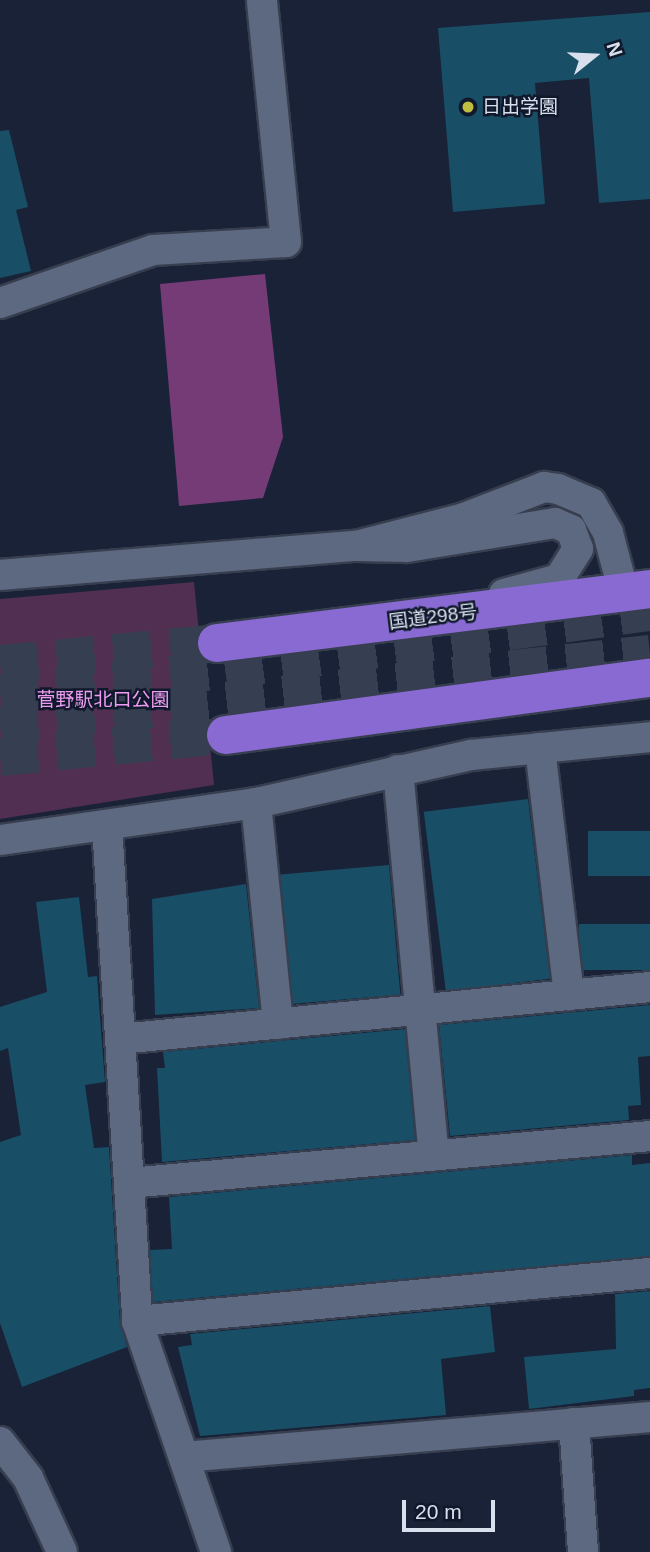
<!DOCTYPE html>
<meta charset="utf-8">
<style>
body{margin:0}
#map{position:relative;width:650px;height:1552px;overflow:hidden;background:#192236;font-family:Helvetica,"Noto Sans JP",sans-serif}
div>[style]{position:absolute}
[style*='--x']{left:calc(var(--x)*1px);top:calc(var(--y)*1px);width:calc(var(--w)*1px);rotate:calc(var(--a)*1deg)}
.green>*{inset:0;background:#512f52}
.forest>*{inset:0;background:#753b77}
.building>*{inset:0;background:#194e67;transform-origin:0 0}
.highway-tunnel>*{height:38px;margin-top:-19px;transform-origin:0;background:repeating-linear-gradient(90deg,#363e51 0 38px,transparent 0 57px)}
.roads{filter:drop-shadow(2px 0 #373e4f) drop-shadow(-2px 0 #373e4f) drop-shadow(0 2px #373e4f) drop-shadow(0 -2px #373e4f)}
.street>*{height:30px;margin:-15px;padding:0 15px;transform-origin:15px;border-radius:15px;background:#5d6980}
.highway>*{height:38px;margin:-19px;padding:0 19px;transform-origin:19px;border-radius:19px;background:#896ad3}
.dots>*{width:19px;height:19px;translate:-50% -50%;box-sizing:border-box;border:4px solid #10192c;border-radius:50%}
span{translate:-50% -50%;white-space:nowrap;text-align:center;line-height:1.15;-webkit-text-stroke:5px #10192c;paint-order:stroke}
.poi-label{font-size:19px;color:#d9e0ed}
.left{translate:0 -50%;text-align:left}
.street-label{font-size:19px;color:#d9e0ed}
.park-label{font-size:19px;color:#ee9cf1}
.north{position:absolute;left:559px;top:21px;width:70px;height:70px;-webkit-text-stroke:5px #10192c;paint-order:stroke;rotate:72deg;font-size:19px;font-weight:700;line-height:28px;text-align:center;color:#d9e0ed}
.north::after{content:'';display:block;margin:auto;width:24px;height:32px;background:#d9e0ed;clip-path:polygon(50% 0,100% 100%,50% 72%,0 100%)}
.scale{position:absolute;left:402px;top:1500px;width:93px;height:32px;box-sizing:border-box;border:4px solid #d9e0ed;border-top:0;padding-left:9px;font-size:21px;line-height:24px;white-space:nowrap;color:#d9e0ed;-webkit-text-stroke:5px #10192c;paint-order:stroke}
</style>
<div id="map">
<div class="green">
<div style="clip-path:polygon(194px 582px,214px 785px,0 819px,0 599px)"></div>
</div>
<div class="forest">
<div style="clip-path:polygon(265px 274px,283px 437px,263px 498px,179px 506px,160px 284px)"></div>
</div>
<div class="building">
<div style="clip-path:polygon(650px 12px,650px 199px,599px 203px,589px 78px,535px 83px,545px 204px,453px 212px,438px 28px)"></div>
<div style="clip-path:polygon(9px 130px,28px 207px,16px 210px,31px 271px,0 278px,0 131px)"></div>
<div style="left:528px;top:799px;width:181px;height:105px;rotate:83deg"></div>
<div style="left:650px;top:831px;width:45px;height:62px;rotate:90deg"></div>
<div style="left:389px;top:865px;width:130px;height:109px;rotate:85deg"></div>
<div style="clip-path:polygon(246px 884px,259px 1008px,155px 1015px,152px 899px)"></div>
<div style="clip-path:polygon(79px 897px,88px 977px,97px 976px,105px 1082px,85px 1085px,94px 1148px,109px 1147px,120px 1322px,127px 1347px,22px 1387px,0 1323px,0 1142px,21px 1135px,8px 1048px,0 1051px,0 1007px,47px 992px,36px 902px)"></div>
<div style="left:650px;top:924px;width:46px;height:71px;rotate:90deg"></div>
<div style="clip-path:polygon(650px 1005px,650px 1056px,638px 1057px,641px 1105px,628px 1106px,629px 1120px,450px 1136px,439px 1025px)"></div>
<div style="clip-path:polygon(405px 1029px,415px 1140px,162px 1162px,157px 1068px,165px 1068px,163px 1052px)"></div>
<div style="clip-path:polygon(632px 1155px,632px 1165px,650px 1163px,650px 1256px,153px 1302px,150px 1250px,172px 1249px,169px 1197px)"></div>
<div style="clip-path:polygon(650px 1291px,650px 1388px,634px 1390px,634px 1396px,529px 1409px,524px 1357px,616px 1349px,615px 1294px)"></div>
<div style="clip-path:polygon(490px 1306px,495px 1352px,441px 1359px,446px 1415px,200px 1436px,178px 1347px,192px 1345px,190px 1334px)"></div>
</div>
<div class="highway-tunnel">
<div style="--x:0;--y:664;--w:218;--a:-5.5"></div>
<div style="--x:0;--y:693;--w:226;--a:-5.8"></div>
<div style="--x:225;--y:670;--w:429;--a:-7.8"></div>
<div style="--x:0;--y:726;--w:654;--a:-6.32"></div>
<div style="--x:0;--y:757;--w:227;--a:-5.6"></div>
</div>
<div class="roads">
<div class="street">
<div style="--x:0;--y:303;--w:162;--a:-19.1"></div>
<div style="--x:153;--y:250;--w:133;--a:-3.4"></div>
<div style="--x:286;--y:242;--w:243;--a:-95.7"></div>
<div style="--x:0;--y:575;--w:357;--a:-4.7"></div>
<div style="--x:504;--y:594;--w:57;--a:-15.3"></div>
<div style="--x:559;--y:579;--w:36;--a:-58"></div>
<div style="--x:578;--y:549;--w:20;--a:-110"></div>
<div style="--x:571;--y:530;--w:17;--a:-156"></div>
<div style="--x:555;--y:523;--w:151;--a:170.8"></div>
<div style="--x:406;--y:547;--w:50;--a:-178.9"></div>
<div style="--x:356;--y:546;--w:112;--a:-14.5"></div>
<div style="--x:464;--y:518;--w:86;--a:-21.2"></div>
<div style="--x:544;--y:487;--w:14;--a:8"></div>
<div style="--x:558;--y:489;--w:36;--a:23"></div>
<div style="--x:591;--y:503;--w:34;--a:60"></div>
<div style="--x:608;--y:533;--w:62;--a:75.1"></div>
<div style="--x:540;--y:748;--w:249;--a:83.3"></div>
<div style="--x:398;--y:770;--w:387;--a:84.7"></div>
<div style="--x:256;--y:803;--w:222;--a:84.3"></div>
<div style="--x:107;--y:825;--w:497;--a:86.5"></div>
<div style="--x:137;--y:1321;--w:244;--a:71.1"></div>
<div style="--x:0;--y:840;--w:259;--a:-8.2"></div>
<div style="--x:256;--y:803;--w:220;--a:-12.6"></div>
<div style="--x:471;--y:755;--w:180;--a:-5.7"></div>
<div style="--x:120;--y:1039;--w:533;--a:-5.6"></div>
<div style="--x:129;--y:1183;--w:523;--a:-5.15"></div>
<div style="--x:137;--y:1321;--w:515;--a:-5.35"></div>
<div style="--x:574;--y:1423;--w:129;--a:86"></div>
<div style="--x:0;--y:1442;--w:46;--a:52.1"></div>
<div style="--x:28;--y:1478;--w:81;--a:65.3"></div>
<div style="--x:184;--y:1457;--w:468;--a:-4.9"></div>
</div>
<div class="highway">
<div style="--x:217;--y:643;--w:436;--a:-7.1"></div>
<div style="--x:226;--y:735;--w:428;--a:-7.7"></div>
</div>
</div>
<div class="dots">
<div style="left:468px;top:107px;background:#bfbe41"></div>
</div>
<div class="poi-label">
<span class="left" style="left:482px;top:107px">日出学園</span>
</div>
<div class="street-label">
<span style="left:433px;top:617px;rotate:-7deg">国道298号</span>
</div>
<div class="park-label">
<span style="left:103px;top:700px">菅野駅北口公園</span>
</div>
<div class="north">N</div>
<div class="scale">20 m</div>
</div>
